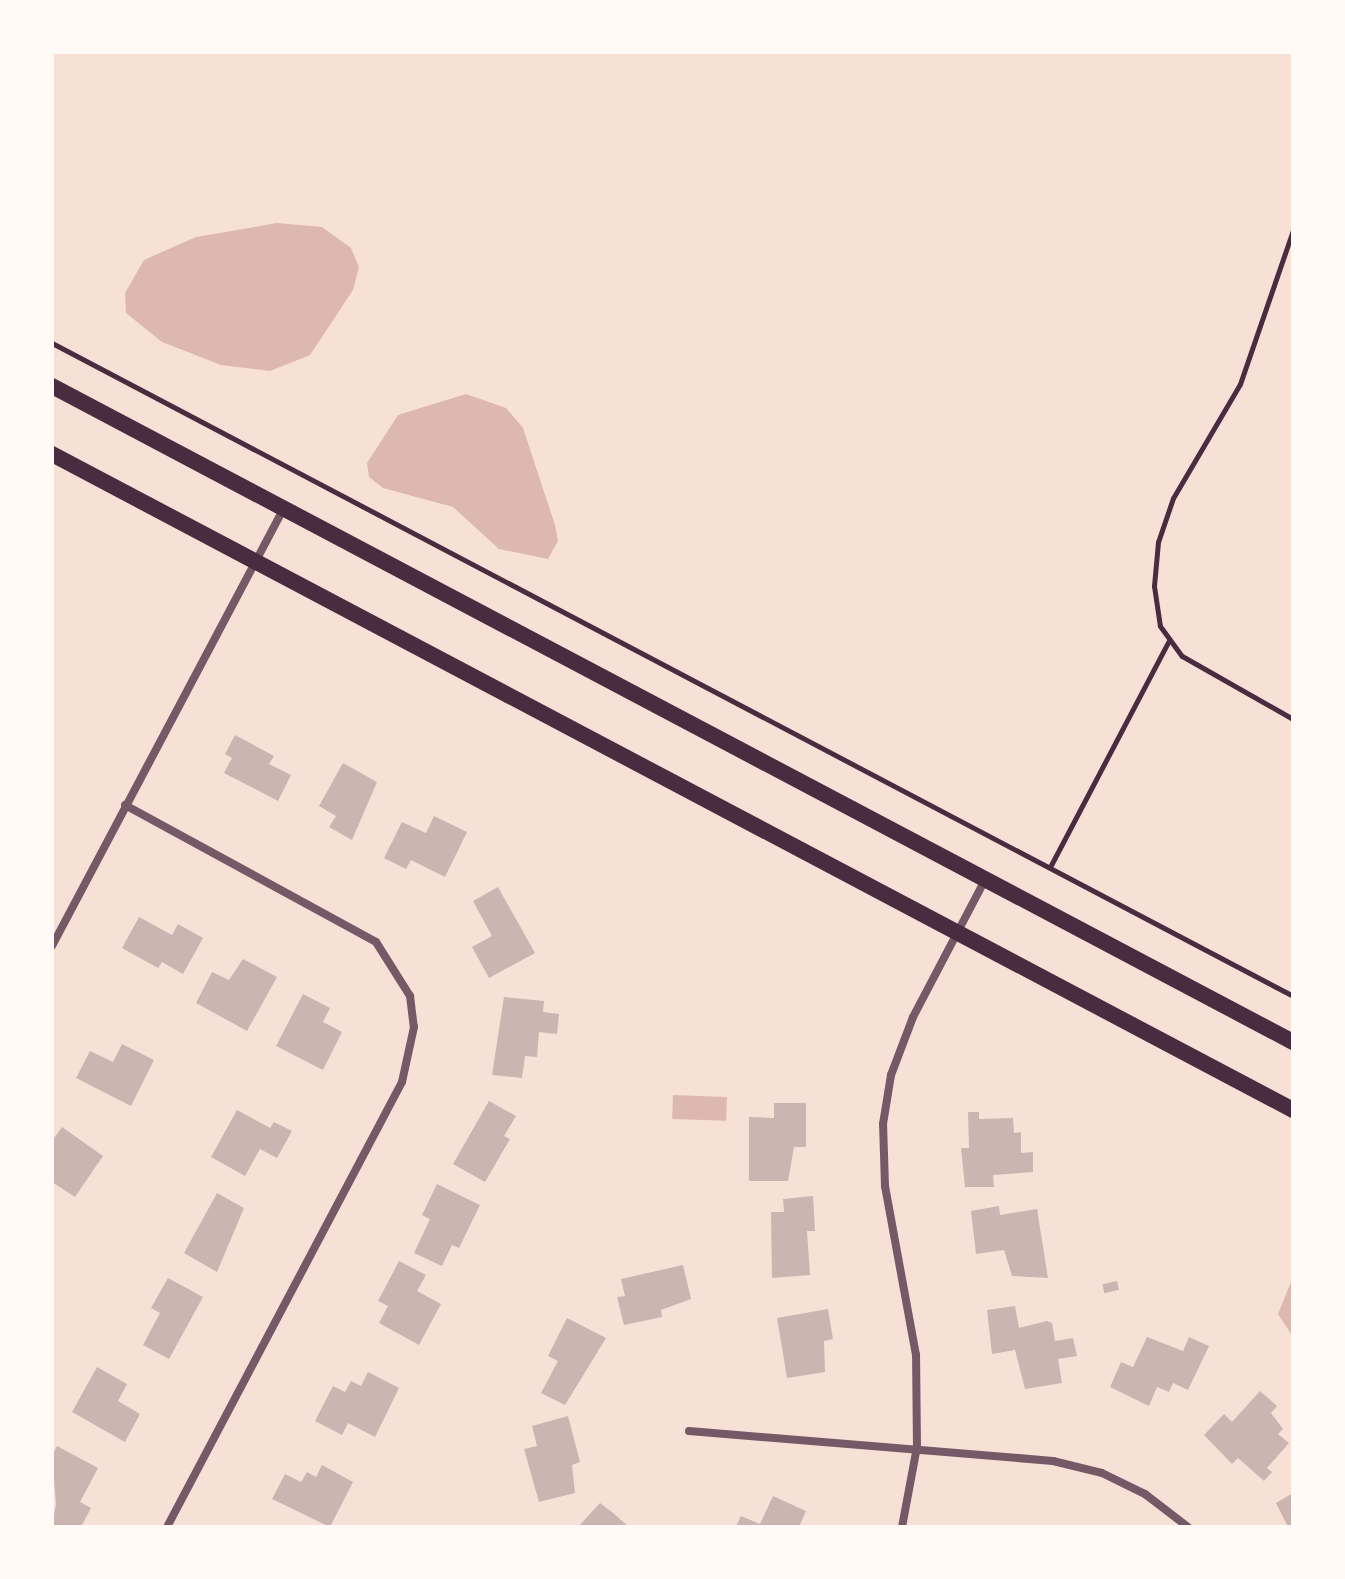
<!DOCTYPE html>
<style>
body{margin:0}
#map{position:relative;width:1345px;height:1579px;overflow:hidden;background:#f7e1d7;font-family:"Nunito Sans",sans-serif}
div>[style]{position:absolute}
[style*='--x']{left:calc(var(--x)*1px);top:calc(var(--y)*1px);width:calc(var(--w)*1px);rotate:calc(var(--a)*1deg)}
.water>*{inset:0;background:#dcb8b0;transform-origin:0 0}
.building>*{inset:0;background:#ccb4b1;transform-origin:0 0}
.path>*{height:5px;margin:-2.5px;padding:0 2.5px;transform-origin:2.5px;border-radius:2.5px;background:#4a2c40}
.minor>*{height:8px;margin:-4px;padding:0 4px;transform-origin:4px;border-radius:4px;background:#755966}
.secondary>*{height:16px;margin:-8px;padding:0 8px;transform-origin:8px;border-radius:8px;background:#4a2c40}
span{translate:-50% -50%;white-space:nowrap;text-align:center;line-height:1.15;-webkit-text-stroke:6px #fffaf5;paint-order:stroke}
.frame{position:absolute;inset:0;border:54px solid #fffaf5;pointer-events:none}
</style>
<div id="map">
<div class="water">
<div style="clip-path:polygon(277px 223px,322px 227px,351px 248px,359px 267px,353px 290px,310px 355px,270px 371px,221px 365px,162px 342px,126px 313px,125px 293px,144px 260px,196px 237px)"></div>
<div style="clip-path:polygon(466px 394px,506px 408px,523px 428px,555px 525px,558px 541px,548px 559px,499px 549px,453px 507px,383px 488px,369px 477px,367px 463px,398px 415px)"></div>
<div style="left:673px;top:1095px;width:54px;height:24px;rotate:2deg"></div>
<div style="clip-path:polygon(1293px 1277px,1293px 1337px,1278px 1314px)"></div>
</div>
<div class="building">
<div style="clip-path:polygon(235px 735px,274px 756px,269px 764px,291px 775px,278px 801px,224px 773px,232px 758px,225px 754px)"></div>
<div style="clip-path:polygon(343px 763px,377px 782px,352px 840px,329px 827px,336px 816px,319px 806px)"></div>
<div style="clip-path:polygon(434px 816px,467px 832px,445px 877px,411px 860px,406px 869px,384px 858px,402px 822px,426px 833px)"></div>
<div style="clip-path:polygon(498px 887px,535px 953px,489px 978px,472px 947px,492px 936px,473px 901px)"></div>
<div style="clip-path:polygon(139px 917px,172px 935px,178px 924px,203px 938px,183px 974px,162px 962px,158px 968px,122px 948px)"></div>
<div style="clip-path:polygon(243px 959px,277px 977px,247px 1031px,196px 1003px,212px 972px,229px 980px)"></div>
<div style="clip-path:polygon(303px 994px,330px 1008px,323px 1022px,342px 1032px,323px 1070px,276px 1046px)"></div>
<div style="clip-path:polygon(504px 997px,544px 1001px,543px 1012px,559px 1014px,557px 1034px,539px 1032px,537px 1057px,525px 1056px,522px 1078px,492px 1075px)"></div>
<div style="clip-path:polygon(122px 1044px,154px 1060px,131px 1106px,76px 1078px,90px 1051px,113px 1062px)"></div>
<div style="clip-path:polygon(489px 1101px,516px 1116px,504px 1136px,510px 1139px,485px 1182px,453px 1164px)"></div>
<div style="clip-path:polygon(774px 1103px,806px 1103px,806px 1147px,794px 1147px,788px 1181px,749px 1181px,749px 1117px,774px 1118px)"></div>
<div style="clip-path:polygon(237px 1110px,270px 1128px,274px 1122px,292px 1131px,277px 1158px,260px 1149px,245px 1176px,211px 1157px)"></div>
<div style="clip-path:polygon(968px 1112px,979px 1112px,979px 1119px,1013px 1118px,1014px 1133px,1021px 1132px,1021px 1153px,1033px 1152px,1033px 1172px,993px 1175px,994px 1187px,965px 1187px,961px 1148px,969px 1148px)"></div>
<div style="clip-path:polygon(62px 1127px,103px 1156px,75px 1197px,52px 1182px,52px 1141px)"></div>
<div style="clip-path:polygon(437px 1184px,480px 1205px,459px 1248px,452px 1245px,442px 1266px,414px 1253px,430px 1219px,422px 1215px)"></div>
<div style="clip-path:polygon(217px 1193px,244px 1208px,217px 1272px,184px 1253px)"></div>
<div style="clip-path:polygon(813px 1196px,815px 1231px,807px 1231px,810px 1275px,772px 1278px,771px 1212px,784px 1212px,783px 1199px)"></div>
<div style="clip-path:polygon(999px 1206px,1000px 1215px,1037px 1209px,1048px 1278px,1012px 1276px,1004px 1250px,976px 1254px,971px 1211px)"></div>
<div style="clip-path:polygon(399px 1261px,426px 1275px,417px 1291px,441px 1304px,419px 1345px,379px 1323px,388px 1306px,378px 1301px)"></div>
<div style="clip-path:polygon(683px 1265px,691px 1299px,661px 1310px,662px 1317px,624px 1325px,617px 1297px,625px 1296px,621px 1279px)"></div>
<div style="clip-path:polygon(168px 1278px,203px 1297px,169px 1359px,143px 1345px,160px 1313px,151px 1308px)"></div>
<div style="left:1117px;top:1281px;width:9px;height:15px;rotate:77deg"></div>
<div style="clip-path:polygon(1015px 1306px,1019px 1328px,1047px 1321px,1052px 1323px,1055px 1341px,1073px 1338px,1077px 1356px,1058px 1359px,1062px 1383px,1025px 1389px,1015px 1350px,992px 1354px,987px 1310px)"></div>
<div style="clip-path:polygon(828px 1309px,833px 1339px,824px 1341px,825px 1372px,787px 1378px,777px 1318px)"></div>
<div style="clip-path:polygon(567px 1318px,606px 1338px,565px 1405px,541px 1393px,558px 1361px,548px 1356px)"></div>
<div style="clip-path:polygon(1147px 1337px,1183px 1351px,1189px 1337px,1209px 1346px,1188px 1390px,1173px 1383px,1169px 1392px,1157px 1387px,1149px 1406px,1110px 1387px,1121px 1362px,1133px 1367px)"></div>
<div style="clip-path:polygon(97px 1367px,127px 1384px,118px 1401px,140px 1414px,125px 1442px,72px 1412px)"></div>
<div style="clip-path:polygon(368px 1372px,399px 1388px,375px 1437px,348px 1423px,342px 1435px,315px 1421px,333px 1386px,345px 1392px,351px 1381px,361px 1386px)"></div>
<div style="clip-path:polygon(1260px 1391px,1277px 1406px,1271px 1413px,1283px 1429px,1278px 1434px,1289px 1443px,1267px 1468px,1272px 1472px,1264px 1481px,1238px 1458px,1232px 1464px,1204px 1435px,1224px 1414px,1232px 1422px)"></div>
<div style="clip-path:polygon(568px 1416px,580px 1462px,572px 1465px,575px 1493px,539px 1502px,524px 1449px,537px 1446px,532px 1426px)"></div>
<div style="clip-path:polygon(57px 1446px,98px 1468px,80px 1502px,91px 1508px,81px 1527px,52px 1526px,56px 1504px,52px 1456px)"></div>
<div style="clip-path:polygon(322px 1465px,353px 1482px,330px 1527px,272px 1499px,285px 1474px,301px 1482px,307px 1472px,316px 1477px)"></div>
<div style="clip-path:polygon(1293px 1493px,1293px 1527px,1288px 1527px,1276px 1503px)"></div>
<div style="clip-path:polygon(773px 1496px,806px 1511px,799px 1527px,736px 1527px,741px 1516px,760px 1524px)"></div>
<div style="clip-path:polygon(600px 1503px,612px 1512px,629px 1527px,578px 1527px)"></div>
</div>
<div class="path">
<div style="--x:1293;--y:230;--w:163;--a:109"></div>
<div style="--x:1240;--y:384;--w:132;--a:120.4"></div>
<div style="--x:1173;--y:498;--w:46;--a:108.8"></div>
<div style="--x:1158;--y:542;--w:44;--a:95.2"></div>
<div style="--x:1154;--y:586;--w:40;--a:81.5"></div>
<div style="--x:1160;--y:626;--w:37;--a:54"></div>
<div style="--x:1182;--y:656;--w:128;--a:29.6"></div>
<div style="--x:52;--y:343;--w:1402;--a:27.75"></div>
<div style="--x:1050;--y:867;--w:254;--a:-62.3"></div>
</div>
<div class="minor">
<div style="--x:125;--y:805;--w:286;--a:28.6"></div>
<div style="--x:376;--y:942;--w:64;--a:57.8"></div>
<div style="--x:410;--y:996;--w:31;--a:83"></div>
<div style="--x:414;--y:1027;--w:56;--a:102.3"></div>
<div style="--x:402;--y:1082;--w:503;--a:117.84"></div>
<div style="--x:52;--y:946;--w:494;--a:-62.1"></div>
<div style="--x:689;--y:1431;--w:365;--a:4.7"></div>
<div style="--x:1053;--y:1461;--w:50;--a:13.8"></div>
<div style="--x:1102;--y:1473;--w:48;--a:26"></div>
<div style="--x:1145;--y:1494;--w:54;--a:37.5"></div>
<div style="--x:902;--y:1527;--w:81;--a:-79.4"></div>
<div style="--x:917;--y:1447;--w:92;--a:-90.6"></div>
<div style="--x:916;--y:1355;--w:172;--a:-100.4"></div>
<div style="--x:885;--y:1186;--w:62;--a:-91.8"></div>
<div style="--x:883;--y:1124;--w:50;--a:-80.7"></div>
<div style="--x:891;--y:1075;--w:62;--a:-69.2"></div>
<div style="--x:913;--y:1017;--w:155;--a:-62.3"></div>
</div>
<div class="secondary">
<div style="--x:52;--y:386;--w:1404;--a:27.86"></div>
<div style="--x:52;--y:454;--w:1404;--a:27.86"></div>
</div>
<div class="frame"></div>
</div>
